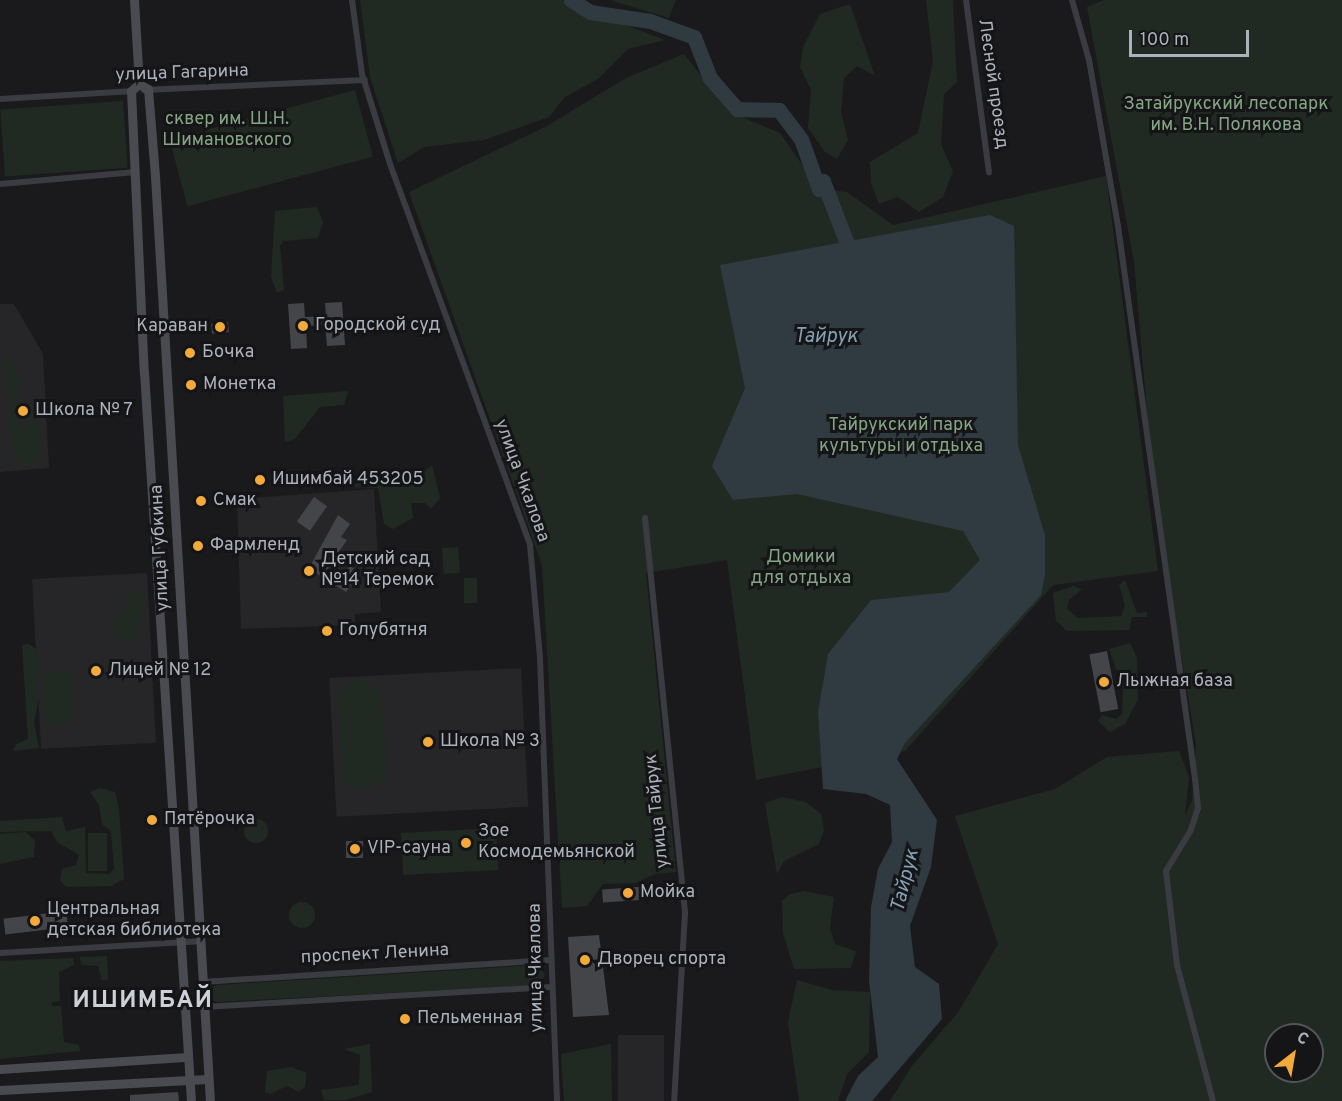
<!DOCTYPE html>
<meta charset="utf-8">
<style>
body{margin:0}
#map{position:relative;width:1342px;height:1101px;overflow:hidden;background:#1a1a1c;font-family:Overpass,sans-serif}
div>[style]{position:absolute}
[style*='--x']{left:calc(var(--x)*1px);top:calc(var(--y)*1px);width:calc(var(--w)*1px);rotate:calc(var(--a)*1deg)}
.built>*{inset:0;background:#262629;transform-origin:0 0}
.green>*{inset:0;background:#212a22;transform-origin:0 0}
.round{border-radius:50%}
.water>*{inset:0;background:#2f3a41}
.river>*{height:15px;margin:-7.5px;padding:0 7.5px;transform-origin:7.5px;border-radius:7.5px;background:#2f3a41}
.building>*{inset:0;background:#444549;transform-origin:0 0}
.street>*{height:6px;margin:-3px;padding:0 3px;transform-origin:3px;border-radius:3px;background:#3b3c41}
.secondary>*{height:9px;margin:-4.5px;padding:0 4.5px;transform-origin:4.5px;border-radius:4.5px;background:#494b51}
.dots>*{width:16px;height:16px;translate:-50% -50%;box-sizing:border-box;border:3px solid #151517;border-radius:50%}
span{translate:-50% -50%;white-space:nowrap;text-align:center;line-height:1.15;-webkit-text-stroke:6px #151517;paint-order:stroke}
.street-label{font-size:18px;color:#acb2bc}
.park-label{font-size:18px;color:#84a684}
.poi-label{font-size:18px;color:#acb2bc}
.left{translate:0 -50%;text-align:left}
.right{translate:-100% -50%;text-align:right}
.water-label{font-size:20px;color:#84a2b6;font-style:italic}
.district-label{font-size:24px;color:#cdd1d7;font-weight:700;letter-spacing:1.5px}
.north{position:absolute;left:1264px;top:1023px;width:60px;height:60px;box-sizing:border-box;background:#151517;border:2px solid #515459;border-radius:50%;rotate:31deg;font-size:16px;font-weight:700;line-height:24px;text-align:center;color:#acb2bc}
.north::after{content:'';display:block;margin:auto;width:21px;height:27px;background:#f2aa3b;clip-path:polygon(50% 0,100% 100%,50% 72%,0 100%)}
.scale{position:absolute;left:1129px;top:30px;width:120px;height:27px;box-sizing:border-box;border:3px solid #acb2bc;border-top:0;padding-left:8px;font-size:18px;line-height:21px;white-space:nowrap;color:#acb2bc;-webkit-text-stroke:4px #151517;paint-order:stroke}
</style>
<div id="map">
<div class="built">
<div style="clip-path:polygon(0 304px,14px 304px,43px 354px,49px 468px,0 472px)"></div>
<div style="clip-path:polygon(374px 489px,381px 612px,355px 614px,355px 625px,241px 629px,237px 499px)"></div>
<div style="left:147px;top:573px;width:170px;height:115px;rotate:87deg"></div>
<div style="left:521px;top:668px;width:139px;height:192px;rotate:87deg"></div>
<div style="left:664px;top:1035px;width:66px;height:46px;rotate:90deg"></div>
</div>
<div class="green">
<div style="clip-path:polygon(360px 0,562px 0,665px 40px,628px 49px,598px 79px,565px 97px,549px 117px,484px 140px,424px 147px,398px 163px,370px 77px)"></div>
<div style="clip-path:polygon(610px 0,676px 0,669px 18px)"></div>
<div style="clip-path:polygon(926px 0,953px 0,957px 82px,944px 94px,941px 144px,953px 171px,943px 197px,919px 212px,898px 197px,879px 204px,871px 183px,870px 162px,918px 133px,933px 61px)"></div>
<div style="clip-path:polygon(evenodd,1104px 0,1342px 0,1342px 1101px,890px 1101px,912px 1066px,959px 1011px,998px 944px,955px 816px,1055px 789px,1107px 757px,1179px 751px,1189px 777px,1185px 815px,1192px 801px,1196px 744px,1154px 493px,1134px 262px,1087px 7px,1104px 0,1276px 1035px,1312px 1035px,1312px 1071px,1276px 1071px,1276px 1035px)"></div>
<div style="clip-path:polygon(850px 4px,875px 76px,857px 66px,844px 78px,841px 112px,848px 140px,837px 159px,825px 152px,808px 128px,811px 90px,800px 67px,803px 47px,820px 14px)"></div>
<div style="clip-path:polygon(684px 54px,730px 112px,780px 133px,819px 189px,847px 192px,893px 225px,1106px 176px,1158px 571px,1053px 585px,905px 751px,756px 780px,727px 560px,646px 573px,676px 872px,655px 874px,636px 883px,603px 884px,587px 906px,562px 908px,542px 565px,409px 192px,547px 126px,626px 78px)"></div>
<div style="left:355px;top:90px;width:69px;height:192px;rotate:75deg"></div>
<div style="left:123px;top:101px;width:67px;height:123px;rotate:86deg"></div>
<div style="clip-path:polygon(317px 207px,323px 222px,318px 238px,283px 241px,280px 246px,284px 290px,277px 293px,271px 277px,275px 211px)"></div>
<div style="clip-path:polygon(3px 355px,15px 364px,19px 387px,15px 399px,23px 430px,34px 417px,39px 422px,41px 453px,26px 470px,12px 450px)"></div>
<div style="clip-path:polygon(348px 391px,344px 405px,320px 407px,295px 439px,285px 442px,283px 396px)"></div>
<div style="clip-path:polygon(432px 465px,440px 498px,431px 509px,425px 503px,411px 503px,413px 518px,393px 529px,384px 524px,378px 488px,348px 487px,361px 481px,417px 478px)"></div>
<div style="left:458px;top:547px;width:26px;height:16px;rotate:86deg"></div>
<div style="left:464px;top:578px;width:13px;height:25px"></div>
<div style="clip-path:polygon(1125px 580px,1137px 613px,1147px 612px,1147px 617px,1132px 617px,1129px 630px,1067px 631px,1056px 621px,1053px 593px,1073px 586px,1082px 589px,1069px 600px,1067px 609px,1078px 618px,1121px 616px,1125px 605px,1119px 585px)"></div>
<div style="clip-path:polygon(130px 590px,144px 595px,136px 643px,113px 637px,113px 616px,128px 610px,125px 593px)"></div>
<div style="clip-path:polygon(1130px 643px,1137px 658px,1138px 700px,1125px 724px,1110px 732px,1098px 721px,1102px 715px,1116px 719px,1122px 714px,1123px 688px,1109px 649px)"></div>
<div style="clip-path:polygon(29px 644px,37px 650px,40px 692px,34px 723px,39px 748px,13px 751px,16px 744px,28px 739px,22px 645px)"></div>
<div style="left:72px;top:672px;width:51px;height:29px;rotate:87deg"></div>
<div style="clip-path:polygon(352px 680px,371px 682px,381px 694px,388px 778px,376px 787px,350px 787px,342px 781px,338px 695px)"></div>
<div style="clip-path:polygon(100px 788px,115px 792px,119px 809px,124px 879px,111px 886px,67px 887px,60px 881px,62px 869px,76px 865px,79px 855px,57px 842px,51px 831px,0 832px,0 821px,62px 817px,66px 831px,85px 827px,86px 873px,110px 874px,114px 869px,111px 831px,102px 824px,99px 805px,90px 792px)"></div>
<div style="clip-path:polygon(782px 797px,806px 802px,821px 814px,824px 830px,819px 844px,784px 861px,777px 874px,765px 803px)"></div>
<div class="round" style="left:244px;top:819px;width:24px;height:24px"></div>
<div style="left:496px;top:828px;width:42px;height:95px;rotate:87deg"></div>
<div style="clip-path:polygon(26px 832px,35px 841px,34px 857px,0 864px,0 834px)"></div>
<div style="left:88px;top:833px;width:19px;height:38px"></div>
<div style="clip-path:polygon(804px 891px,834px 897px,830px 928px,835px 944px,856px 951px,851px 968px,794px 969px,783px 933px,782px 901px,790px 894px)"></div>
<div class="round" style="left:289px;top:902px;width:26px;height:26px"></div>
<div style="clip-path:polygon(107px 956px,108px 980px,102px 980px,98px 966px,81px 965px,80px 957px)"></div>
<div style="clip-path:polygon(73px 958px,74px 965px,59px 972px,60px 1001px,52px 1002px,52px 1006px,61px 1006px,64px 1042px,79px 1045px,80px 1051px,0 1059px,0 961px)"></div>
<div style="clip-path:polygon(536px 965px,545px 974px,541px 985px,217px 1002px,208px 999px,207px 990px,217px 985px)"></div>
<div style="clip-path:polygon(797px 980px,832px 990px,870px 992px,869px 1052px,847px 1074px,838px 1101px,799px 1101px,788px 1022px)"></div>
<div style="clip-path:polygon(370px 1044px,372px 1092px,345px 1100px,324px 1100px,321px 1090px,359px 1085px,360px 1055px,344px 1049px)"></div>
<div style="clip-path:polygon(611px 1044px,612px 1101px,564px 1101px,561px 1054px)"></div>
<div style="clip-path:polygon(291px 1067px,307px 1073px,305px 1087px,299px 1092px,287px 1086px,270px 1094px,265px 1092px,267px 1071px)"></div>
</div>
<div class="water">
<div style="clip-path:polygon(990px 215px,1014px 226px,1018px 445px,1045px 535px,1045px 574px,1041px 595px,905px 743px,897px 759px,937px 820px,931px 867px,910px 926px,915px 967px,939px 984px,942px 1019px,872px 1101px,845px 1101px,858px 1076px,878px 1057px,869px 981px,871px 907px,878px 869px,892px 842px,890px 805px,866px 794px,823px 789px,818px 712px,828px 654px,871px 600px,949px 592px,980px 560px,963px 531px,797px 494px,733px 500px,712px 466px,745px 388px,720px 265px)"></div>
</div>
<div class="river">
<div style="--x:571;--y:0;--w:22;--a:32"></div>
<div style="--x:590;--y:12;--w:61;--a:8.5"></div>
<div style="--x:650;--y:21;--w:47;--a:20"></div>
<div style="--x:694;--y:37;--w:44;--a:68.7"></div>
<div style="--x:710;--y:78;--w:41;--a:48.9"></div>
<div style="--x:737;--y:109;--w:42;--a:1.4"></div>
<div style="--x:779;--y:110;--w:36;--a:53"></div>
<div style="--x:801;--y:139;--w:53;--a:70.2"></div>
<div style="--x:819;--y:189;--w:9;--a:-63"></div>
<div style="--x:823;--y:181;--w:84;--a:69"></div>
</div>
<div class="building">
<div style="clip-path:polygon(342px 302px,345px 345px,327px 346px,325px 325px,306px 326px,307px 348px,291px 349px,288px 304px,304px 303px,305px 317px,326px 316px,325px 303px)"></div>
<div style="left:228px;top:322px;width:10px;height:17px;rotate:84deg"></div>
<div style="left:314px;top:497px;width:16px;height:30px;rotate:35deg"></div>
<div style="clip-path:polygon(338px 515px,350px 524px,341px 537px,347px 540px,322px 577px,309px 568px)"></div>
<div style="clip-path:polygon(350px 566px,359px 572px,346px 592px,335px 585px)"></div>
<div style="left:1107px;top:651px;width:59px;height:18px;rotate:79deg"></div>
<div style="left:346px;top:841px;width:17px;height:17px"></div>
<div style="left:653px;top:886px;width:13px;height:51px;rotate:86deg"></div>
<div style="left:66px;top:911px;width:16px;height:63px;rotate:83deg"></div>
<div style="clip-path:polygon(599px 935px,609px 1015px,573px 1017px,568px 937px)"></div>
<div style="clip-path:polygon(178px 1092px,179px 1101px,130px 1101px,130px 1095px)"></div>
</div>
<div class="street">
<div style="--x:352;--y:0;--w:75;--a:82.3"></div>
<div style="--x:362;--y:74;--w:94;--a:72.7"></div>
<div style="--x:390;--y:164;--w:406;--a:69.8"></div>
<div style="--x:530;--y:545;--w:113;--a:84.9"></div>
<div style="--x:540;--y:658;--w:443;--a:87.8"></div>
<div style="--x:966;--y:0;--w:174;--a:82.4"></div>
<div style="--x:1072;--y:0;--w:62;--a:74.2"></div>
<div style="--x:1089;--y:60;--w:169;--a:80.1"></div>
<div style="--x:1118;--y:226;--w:558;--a:82.07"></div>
<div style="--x:1195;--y:779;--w:29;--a:84"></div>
<div style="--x:1198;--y:808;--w:23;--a:108"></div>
<div style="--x:1191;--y:830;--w:48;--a:121.4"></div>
<div style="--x:1166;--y:871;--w:95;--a:83.3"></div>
<div style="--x:1177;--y:965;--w:141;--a:75.2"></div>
<div style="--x:144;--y:90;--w:221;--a:-2.6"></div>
<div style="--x:0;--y:99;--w:134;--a:-3.4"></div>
<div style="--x:0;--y:184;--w:136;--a:-5.1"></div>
<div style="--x:645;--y:518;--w:397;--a:84.2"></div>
<div style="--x:685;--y:913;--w:188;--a:93.3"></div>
<div style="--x:0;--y:953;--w:200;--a:-3.4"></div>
<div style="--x:202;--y:982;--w:350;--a:-3.6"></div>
<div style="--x:203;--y:1007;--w:349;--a:-3.3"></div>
</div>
<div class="secondary">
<div style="--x:134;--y:0;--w:84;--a:86.6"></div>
<div style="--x:139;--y:84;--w:10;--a:29"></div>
<div style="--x:148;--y:89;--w:87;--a:85.4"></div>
<div style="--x:155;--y:176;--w:927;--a:86.6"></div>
<div style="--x:139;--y:84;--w:11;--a:139"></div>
<div style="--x:131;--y:91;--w:281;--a:87.4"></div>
<div style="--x:144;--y:372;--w:731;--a:86.31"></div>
<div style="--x:0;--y:1069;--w:188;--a:-3.7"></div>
<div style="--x:0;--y:1090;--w:208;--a:-3"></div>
</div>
<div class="dots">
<div style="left:303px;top:326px;background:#f2aa3b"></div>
<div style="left:220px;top:327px;background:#f2aa3b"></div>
<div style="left:190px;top:353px;background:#f2aa3b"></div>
<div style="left:191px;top:385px;background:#f2aa3b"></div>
<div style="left:23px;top:411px;background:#f2aa3b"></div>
<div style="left:260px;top:480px;background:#f2aa3b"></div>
<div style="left:201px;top:501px;background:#f2aa3b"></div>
<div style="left:198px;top:546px;background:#f2aa3b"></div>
<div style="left:309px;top:571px;background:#f2aa3b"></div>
<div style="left:327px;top:631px;background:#f2aa3b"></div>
<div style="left:96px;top:671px;background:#f2aa3b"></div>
<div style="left:1104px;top:682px;background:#f2aa3b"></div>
<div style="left:428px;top:742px;background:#f2aa3b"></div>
<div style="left:152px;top:820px;background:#f2aa3b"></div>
<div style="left:466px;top:843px;background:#f2aa3b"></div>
<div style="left:355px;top:849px;background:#f2aa3b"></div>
<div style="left:628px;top:893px;background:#f2aa3b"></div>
<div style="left:35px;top:921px;background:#f2aa3b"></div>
<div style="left:585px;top:960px;background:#f2aa3b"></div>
<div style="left:405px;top:1019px;background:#f2aa3b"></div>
</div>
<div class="street-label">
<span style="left:182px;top:74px;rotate:-2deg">улица Гагарина</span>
<span style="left:992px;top:84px;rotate:82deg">Лесной проезд</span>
<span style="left:521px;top:481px;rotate:70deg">улица Чкалова</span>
<span style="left:161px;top:548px;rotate:-93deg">улица Губкина</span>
<span style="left:658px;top:811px;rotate:-96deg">улица Тайрук</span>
<span style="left:375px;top:955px;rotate:-3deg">проспект Ленина</span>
<span style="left:537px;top:968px;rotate:-91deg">улица Чкалова</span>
</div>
<div class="park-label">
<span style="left:1226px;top:116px">Затайрукский лесопарк<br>им. В.Н. Полякова</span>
<span style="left:227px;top:131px">сквер им. Ш.Н.<br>Шимановского</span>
<span style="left:901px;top:437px">Тайрукский парк<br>культуры и отдыха</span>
<span style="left:801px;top:569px">Домики<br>для отдыха</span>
</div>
<div class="poi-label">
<span class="left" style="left:315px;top:326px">Городской суд</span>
<span class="right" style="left:208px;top:327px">Караван</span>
<span class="left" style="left:202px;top:353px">Бочка</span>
<span class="left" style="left:203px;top:385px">Монетка</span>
<span class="left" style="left:35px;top:411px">Школа № 7</span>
<span class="left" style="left:272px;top:480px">Ишимбай 453205</span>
<span class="left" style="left:213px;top:501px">Смак</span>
<span class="left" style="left:210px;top:546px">Фармленд</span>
<span class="left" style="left:321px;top:571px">Детский сад<br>№14 Теремок</span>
<span class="left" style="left:339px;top:631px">Голубятня</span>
<span class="left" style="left:108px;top:671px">Лицей № 12</span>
<span class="left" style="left:1116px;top:682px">Лыжная база</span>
<span class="left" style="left:440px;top:742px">Школа № 3</span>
<span class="left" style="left:164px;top:820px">Пятёрочка</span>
<span class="left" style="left:478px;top:843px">Зое<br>Космодемьянской</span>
<span class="left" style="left:367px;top:849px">VIP-сауна</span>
<span class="left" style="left:640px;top:893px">Мойка</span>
<span class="left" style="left:47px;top:921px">Центральная<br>детская библиотека</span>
<span class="left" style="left:597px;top:960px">Дворец спорта</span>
<span class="left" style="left:417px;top:1019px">Пельменная</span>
</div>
<div class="water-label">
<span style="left:826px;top:337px">Тайрук</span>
<span style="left:906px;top:881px;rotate:-76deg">Тайрук</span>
</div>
<div class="district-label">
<span style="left:143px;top:1002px">ИШИМБАЙ</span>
</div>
<div class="north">С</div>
<div class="scale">100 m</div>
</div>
